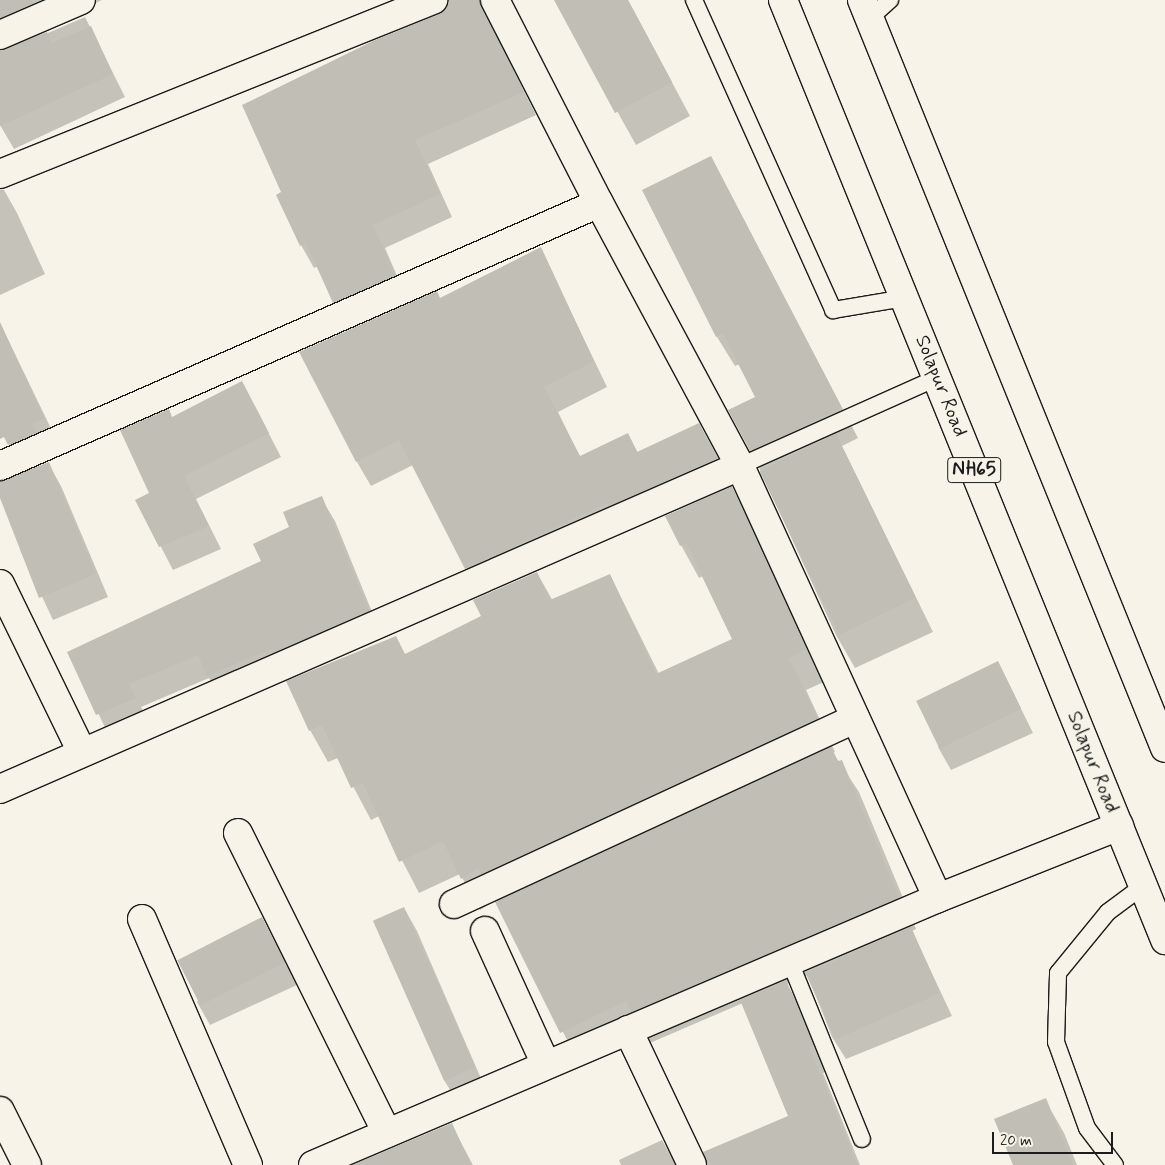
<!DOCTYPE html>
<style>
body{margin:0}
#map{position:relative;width:1165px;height:1165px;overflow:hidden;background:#f7f3e8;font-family:Mynerve,sans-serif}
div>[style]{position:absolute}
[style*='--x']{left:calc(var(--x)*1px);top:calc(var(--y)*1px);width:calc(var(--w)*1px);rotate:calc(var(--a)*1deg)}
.shadow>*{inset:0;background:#0003}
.building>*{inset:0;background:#c0beb5;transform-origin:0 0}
.roads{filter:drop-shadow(1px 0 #1c1c1c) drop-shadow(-1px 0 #1c1c1c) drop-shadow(0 1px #1c1c1c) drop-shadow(0 -1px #1c1c1c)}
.lane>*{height:16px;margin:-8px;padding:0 8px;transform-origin:8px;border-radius:8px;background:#f7f3e8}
.street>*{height:28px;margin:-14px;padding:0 14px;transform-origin:14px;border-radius:14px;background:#f7f3e8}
.highway>*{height:28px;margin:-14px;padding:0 14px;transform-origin:14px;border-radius:14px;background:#f7f3e8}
span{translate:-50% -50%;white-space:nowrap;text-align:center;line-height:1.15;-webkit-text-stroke:4px #f7f3e8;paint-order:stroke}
.shield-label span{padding:1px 4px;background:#f7f3e8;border:1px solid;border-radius:4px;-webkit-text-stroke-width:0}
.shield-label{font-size:19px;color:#1c1c1c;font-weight:700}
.street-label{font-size:20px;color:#1c1c1c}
.scale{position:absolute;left:992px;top:1132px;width:121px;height:22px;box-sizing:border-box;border:2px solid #1c1c1c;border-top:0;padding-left:6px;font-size:15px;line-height:18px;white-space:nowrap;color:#1c1c1c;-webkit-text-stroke:4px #f7f3e8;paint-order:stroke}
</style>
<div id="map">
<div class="shadow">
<div style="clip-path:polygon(0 0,102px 0,0 49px)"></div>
<div style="clip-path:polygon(449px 0,488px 0,495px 15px,494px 31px,536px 115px,428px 164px,452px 217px,385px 248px,407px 299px,347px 325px,318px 266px,314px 268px,301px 245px,439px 16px,447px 10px)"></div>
<div style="clip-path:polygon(555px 0,628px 0,690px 116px,636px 145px)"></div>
<div style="clip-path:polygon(85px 17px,125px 97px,14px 149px,0 125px,0 50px,6px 51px)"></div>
<div style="clip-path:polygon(711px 157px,858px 438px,842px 446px,933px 632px,855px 668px,836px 635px,751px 450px,757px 398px,740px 364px,735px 366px,717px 337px,644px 191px)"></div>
<div style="clip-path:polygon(0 189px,4px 190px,17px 213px,45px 274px,0 295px)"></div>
<div style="clip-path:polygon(540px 248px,607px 387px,558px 412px,580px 457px,628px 434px,638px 453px,713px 450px,732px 484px,480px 594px,413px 465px,371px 486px,357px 462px,440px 299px)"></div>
<div style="clip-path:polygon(0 323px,57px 441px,22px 468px,0 424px)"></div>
<div style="clip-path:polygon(242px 382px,281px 457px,196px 499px,221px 549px,173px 570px,137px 501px,150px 494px,172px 418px)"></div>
<div style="clip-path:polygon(48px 463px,61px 486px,108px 597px,53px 620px,20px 550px,23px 548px,0 495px,0 481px,6px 482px)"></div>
<div style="clip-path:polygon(732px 488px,750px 520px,824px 682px,806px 690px,835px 752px,833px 753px,859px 792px,916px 929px,912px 931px,952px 1016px,846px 1059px,832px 1037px,808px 975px,787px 984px,801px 1008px,827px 1071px,823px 1073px,860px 1165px,708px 1165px,789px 1116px,743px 1003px,650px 1043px,644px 1032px,579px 1064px,497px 899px,480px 910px,460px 874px,419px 893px,379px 816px,371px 820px,338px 758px,328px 762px,310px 730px,405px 655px,482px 617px,537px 573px,553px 601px,610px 575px,659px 674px,734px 639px,703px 576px,699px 578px,681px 545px)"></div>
<div style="clip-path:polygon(321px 498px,335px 521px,381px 634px,221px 698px,209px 678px,141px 707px,148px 721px,110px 738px,69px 652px,262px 562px,290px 528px)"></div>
<div style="clip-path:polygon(998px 662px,1033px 733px,951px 770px,938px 747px)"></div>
<div style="clip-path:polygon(404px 908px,417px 931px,486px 1090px,458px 1103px,444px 1080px)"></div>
<div style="clip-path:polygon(262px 918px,297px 985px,210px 1025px,197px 1002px)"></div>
<div style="clip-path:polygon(1045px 1100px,1064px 1133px,1077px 1165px,1014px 1165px)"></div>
<div style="clip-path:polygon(451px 1124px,473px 1165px,352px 1165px)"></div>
<div style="clip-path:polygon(662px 1140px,676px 1165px,621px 1165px,619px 1160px)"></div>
</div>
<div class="building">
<div style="clip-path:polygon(0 0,32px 0,34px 3px,0 18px)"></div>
<div style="clip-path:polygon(448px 0,480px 0,524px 92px,415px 140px,440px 194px,373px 225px,395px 275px,333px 303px,306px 243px,300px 246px,276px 195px,281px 192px,242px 105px,373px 41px,439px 14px,446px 9px)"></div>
<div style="clip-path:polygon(554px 0,628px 0,672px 82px,615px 113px)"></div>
<div style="clip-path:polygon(91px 26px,113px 74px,0 126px,0 50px,47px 32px,52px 43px)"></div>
<div style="clip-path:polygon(711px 156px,842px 408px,750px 451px,728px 410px,755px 397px,723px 334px,716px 337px,642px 190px)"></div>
<div style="clip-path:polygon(541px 247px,594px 361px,544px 387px,580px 456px,628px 433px,637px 452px,699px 423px,718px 458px,609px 506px,608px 503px,465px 569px,399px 440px,356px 462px,299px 352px,437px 291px,440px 298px)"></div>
<div style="clip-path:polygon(0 322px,44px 418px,33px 424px,36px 433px,8px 445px,4px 437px,0 439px)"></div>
<div style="clip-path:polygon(242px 381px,269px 433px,184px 476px,209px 526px,159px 547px,135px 500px,149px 493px,120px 430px,169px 409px,172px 417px)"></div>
<div style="left:836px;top:434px;width:182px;height:85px;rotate:64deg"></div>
<div style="clip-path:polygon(49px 462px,96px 574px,39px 598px,0 498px,0 481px)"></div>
<div style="clip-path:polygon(732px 486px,807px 649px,789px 658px,818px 719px,481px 874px,478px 868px,461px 879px,443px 841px,399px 862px,363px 783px,351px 788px,322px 725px,309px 731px,286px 681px,396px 636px,405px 654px,481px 616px,473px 600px,537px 572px,550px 600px,610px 574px,656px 674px,732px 639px,686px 543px,680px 546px,665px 516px)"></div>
<div style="clip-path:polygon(322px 496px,369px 611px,273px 653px,271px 649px,207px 676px,198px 655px,129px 684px,136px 698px,96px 715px,67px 652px,261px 561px,253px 544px,289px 527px,283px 512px)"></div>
<div style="left:998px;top:661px;width:53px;height:91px;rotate:64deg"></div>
<div style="clip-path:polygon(831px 747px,838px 761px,842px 760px,899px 898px,631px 1012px,626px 1001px,560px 1033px,495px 902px)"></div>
<div style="left:404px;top:907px;width:175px;height:34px;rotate:66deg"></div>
<div style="left:262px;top:917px;width:51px;height:95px;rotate:63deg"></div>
<div style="left:911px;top:927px;width:72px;height:115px;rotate:66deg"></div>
<div style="clip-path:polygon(786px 980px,813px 1045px,809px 1046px,857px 1165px,707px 1165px,703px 1152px,788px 1116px,740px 1000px)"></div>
<div style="clip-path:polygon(1046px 1098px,1073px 1165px,1013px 1165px,994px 1119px)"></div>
<div style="clip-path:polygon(452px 1123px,471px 1165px,353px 1165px)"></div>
</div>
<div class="roads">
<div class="lane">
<div style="--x:694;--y:0;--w:340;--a:65.8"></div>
<div style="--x:833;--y:310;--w:73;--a:-9.5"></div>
<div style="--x:870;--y:18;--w:27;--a:-42"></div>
<div style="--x:740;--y:466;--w:216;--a:-24.1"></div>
<div style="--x:790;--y:962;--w:191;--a:67.9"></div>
<div style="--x:1115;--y:1165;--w:46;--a:-127.1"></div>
<div style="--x:1087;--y:1128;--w:91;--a:-109.8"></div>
<div style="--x:1056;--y:1042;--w:69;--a:-88.3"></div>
<div style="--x:1058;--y:973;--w:79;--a:-50.7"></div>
<div style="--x:1108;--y:912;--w:44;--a:-36.6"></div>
</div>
<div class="street">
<div style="--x:495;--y:0;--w:228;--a:62.9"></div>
<div style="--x:599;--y:203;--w:298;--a:61.8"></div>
<div style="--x:740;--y:466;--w:475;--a:65.4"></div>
<div style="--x:938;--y:898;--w:195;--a:-21.7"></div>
<div style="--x:0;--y:35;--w:88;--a:-23.4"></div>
<div style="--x:0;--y:174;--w:467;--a:-21.9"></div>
<div style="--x:0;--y:466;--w:654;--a:-23.7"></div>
<div style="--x:0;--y:584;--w:187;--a:64"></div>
<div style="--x:0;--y:789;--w:807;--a:-23.58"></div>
<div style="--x:238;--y:833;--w:335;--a:63.6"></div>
<div style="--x:454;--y:904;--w:442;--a:-24.8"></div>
<div style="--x:142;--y:919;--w:268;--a:66.7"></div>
<div style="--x:485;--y:931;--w:147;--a:65.5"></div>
<div style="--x:628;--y:1030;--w:149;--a:64.6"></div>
<div style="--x:0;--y:1111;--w:60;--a:63.4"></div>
<div style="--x:313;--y:1165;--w:680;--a:-23.13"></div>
</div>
<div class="highway">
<div style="--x:783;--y:0;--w:1015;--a:67.88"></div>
<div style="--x:862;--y:0;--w:807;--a:67.95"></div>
</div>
</div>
<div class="shield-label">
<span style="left:974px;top:470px">NH65</span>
</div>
<div class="street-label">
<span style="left:941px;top:386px;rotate:68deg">Solapur Road</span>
<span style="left:1093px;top:762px;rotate:68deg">Solapur Road</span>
</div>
<div class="scale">20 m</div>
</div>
